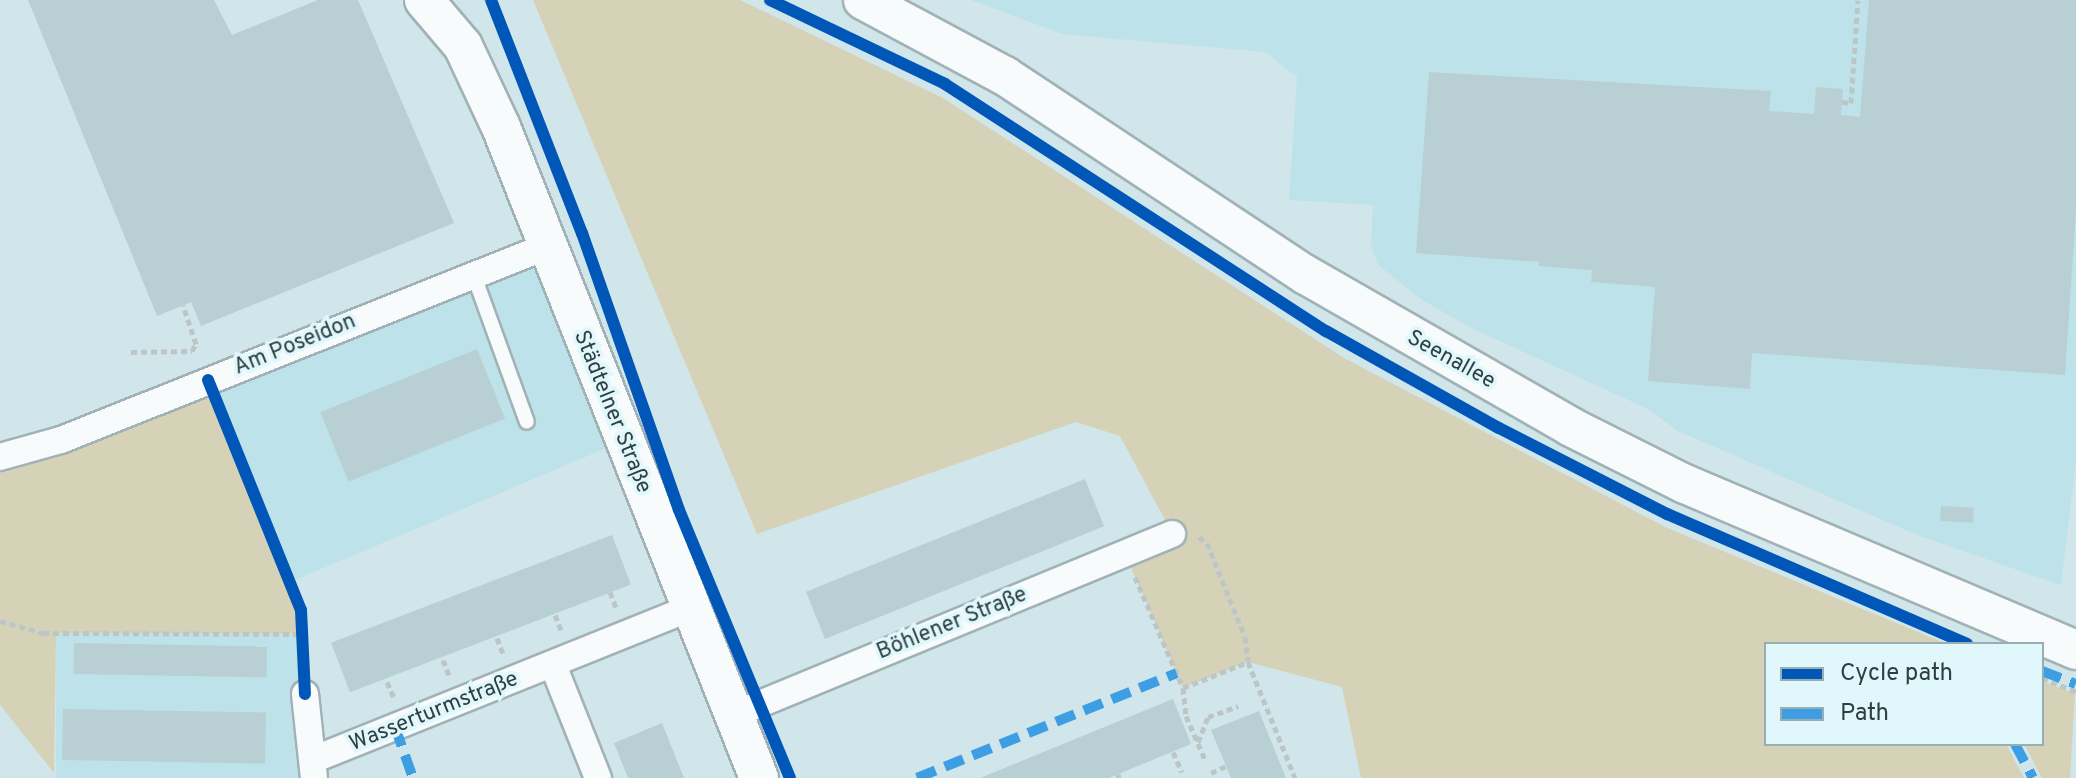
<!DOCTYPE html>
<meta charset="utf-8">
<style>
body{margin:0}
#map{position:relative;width:2076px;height:778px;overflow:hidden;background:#d0e6ea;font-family:Overpass,sans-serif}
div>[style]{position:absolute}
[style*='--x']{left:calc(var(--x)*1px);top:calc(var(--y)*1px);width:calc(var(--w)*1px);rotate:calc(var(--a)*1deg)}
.built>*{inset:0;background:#bee2e9;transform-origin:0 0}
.green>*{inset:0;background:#d6d2b7}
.building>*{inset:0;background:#b8d0d4;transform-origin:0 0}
.path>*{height:5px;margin-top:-2.5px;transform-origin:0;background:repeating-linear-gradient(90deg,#bdc6c7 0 6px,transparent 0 10px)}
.roads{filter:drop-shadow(2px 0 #a1b2b6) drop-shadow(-2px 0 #a1b2b6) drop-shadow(0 2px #a1b2b6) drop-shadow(0 -2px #a1b2b6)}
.lane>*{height:14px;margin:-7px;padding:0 7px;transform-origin:7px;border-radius:7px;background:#f8fbfc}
.street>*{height:26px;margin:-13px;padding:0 13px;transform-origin:13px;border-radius:13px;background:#f8fbfc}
.secondary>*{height:38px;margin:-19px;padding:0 19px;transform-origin:19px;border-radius:19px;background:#f8fbfc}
.quiet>*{height:10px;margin-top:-5px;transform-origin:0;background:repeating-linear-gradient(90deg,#3d9ee3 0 20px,transparent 0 30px)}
.cycleway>*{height:12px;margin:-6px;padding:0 6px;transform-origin:6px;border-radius:6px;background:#0057b8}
span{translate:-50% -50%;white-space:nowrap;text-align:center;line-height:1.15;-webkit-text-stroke:7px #e0f8fc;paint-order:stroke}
.street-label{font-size:22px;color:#2e3e41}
.legend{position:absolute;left:1764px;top:642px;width:280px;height:104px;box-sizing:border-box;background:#e0f8fc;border:2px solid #99aeb1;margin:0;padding:10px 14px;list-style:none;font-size:24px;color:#2e3e41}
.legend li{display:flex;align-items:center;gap:16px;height:40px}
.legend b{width:40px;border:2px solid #99aeb1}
</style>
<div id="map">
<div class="built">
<div style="clip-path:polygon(971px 0,2076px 0,2076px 462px,2061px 585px,1917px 535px,1678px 431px,1648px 409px,1469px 327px,1421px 299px,1378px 265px,1371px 246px,1373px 205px,1289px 200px,1297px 77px,1265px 52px,1062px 34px)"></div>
<div style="left:545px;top:247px;width:209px;height:362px;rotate:67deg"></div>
<div style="left:56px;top:633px;width:247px;height:145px"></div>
</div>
<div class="green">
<div style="clip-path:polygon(533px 0,740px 0,943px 98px,1344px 358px,1665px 527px,1947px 644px,1766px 644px,1766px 744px,2006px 744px,2024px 778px,1361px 778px,1342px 687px,1248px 662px,1183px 688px,1125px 554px,1172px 533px,1120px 436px,1076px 422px,757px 534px)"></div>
<div style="clip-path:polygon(208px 380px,301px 610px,303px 634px,56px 633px,54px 773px,0 705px,0 457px)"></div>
<div style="clip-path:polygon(2042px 681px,2075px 694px,2070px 778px,2042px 778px,2024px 744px,2042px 744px)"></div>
</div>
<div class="building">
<div style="clip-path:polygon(28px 0,214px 0,232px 35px,318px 0,358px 0,454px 223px,201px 326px,191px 302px,157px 316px)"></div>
<div style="clip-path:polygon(1869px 0,2076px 0,2076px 211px,2065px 375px,1752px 353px,1750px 389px,1648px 381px,1655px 287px,1591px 282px,1592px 270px,1538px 266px,1539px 262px,1416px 253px,1429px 72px,1771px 91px,1769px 111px,1814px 114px,1816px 87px,1843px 89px,1841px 115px,1860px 117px)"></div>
<div style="left:477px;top:349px;width:75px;height:169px;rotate:68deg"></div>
<div style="left:1085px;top:479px;width:51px;height:301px;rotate:68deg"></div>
<div style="left:1941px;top:506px;width:33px;height:15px;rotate:3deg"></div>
<div style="left:612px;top:535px;width:53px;height:301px;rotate:69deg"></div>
<div style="left:74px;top:643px;width:193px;height:31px;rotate:1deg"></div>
<div style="clip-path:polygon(1173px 699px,1191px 744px,1109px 778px,980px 778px)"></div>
<div style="left:63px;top:709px;width:203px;height:51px;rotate:1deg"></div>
<div style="clip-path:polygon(1259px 711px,1286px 778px,1231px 778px,1211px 730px)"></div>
<div style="clip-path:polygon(662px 723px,684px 778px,628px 778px,614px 743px)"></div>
</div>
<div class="path">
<div style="--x:1842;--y:102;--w:9;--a:6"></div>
<div style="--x:1851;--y:103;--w:103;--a:-86.1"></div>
<div style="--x:131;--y:352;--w:61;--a:-0.9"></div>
<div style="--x:192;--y:351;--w:8;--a:-60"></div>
<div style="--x:196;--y:344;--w:41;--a:-108.4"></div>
<div style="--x:1199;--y:537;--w:10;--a:37"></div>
<div style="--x:1207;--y:543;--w:101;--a:68"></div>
<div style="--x:1245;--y:637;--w:25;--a:83"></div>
<div style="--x:1248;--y:662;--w:125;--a:67.9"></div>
<div style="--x:1135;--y:577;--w:121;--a:66.6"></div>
<div style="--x:1183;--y:688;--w:70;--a:-21.8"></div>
<div style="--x:610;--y:592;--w:17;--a:69"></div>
<div style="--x:555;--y:615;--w:18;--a:68"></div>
<div style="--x:0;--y:621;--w:45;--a:15.6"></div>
<div style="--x:43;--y:633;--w:260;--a:0.2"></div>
<div style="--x:497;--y:638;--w:19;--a:69"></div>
<div style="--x:443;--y:660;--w:18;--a:68"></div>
<div style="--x:2042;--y:678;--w:37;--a:22"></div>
<div style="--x:387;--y:682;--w:20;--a:66"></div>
<div style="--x:1183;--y:688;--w:28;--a:84"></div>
<div style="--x:1186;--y:716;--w:50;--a:66.5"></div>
<div style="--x:1198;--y:742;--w:27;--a:-68"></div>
<div style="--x:1208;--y:717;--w:32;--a:-20"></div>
<div style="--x:1173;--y:752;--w:22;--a:66"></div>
<div style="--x:1211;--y:773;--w:17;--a:-25"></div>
<div style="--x:1118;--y:774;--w:4;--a:76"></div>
</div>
<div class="roads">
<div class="lane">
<div style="--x:473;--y:273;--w:158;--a:70.1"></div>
</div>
<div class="street">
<div style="--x:0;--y:457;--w:63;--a:-15.6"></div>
<div style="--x:61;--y:440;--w:521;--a:-21.74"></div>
<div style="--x:553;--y:665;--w:122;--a:68.3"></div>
<div style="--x:305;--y:694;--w:84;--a:83.9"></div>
<div style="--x:733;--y:715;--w:475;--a:-22.4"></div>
<div style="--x:315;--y:759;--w:402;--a:-21.9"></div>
</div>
<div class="secondary">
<div style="--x:424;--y:0;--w:60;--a:49.7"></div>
<div style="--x:463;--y:46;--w:89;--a:64.9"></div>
<div style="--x:501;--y:127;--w:700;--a:68.38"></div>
<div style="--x:863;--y:0;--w:161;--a:28.2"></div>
<div style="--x:1005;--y:76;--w:361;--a:33.5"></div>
<div style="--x:1306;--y:275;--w:305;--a:29.8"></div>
<div style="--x:1571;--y:427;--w:127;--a:26.6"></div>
<div style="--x:1685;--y:484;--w:425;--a:23"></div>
</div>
</div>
<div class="quiet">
<div style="--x:2042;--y:671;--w:36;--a:21"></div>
<div style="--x:395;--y:727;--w:54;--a:70.6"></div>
<div style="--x:2015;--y:744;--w:38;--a:62"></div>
<div style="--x:917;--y:778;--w:280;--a:-22"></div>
</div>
<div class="cycleway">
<div style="--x:491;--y:0;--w:250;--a:68.7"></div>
<div style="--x:582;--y:233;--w:293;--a:70.7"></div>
<div style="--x:679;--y:510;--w:290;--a:67.5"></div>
<div style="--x:770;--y:0;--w:194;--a:25.6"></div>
<div style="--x:945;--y:84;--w:454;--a:33"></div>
<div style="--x:1326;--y:331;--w:198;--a:29.3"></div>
<div style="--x:1499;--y:428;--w:189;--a:27.1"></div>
<div style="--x:1667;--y:514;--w:327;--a:23.4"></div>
<div style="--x:208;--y:380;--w:248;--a:68"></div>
<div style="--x:301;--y:610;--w:84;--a:87.3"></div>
</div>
<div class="street-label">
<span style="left:295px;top:345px;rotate:-22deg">Am Poseidon</span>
<span style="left:1451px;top:360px;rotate:29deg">Seenallee</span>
<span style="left:612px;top:412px;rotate:68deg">Städtelner Straße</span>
<span style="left:952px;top:624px;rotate:-22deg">Böhlener Straße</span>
<span style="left:434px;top:712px;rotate:-22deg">Wasserturmstraße</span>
</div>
<ul class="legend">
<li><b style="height:10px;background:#0057b8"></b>Cycle path</li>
<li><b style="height:10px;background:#3d9ee3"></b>Path</li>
</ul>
</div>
